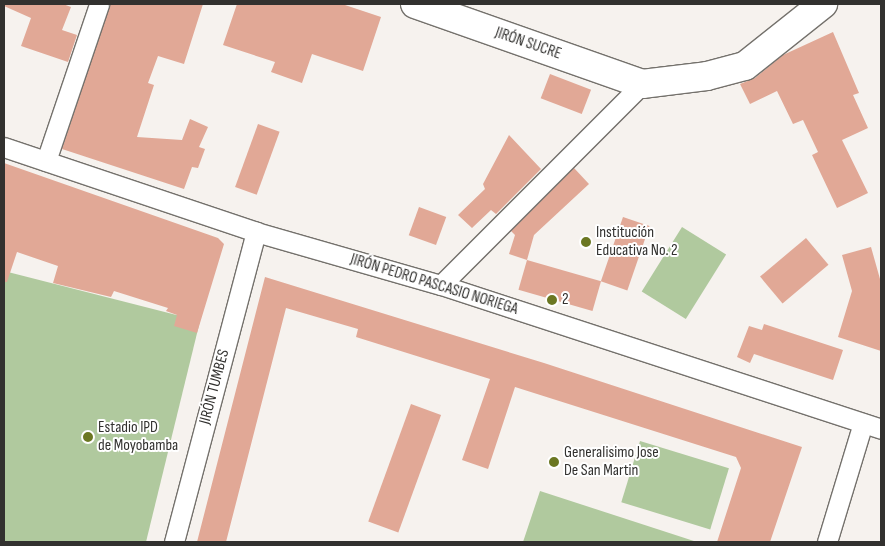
<!DOCTYPE html>
<meta charset="utf-8">
<style>
body{margin:0}
#map{position:relative;width:885px;height:546px;overflow:hidden;background:#f6f2ee;font-family:"Sofia Sans Condensed",sans-serif}
div>[style]{position:absolute}
[style*='--x']{left:calc(var(--x)*1px);top:calc(var(--y)*1px);width:calc(var(--w)*1px);rotate:calc(var(--a)*1deg)}
.green>*{inset:0;background:#b0c99e;transform-origin:0 0}
.building>*{inset:0;background:#e1a896;transform-origin:0 0}
.roads{filter:drop-shadow(1px 0 #74716c) drop-shadow(-1px 0 #74716c) drop-shadow(0 1px #74716c) drop-shadow(0 -1px #74716c)}
.street>*{height:19px;margin:-9.5px;padding:0 9.5px;transform-origin:9.5px;border-radius:9.5px;background:#fff}
.secondary>*{height:28px;margin:-14px;padding:0 14px;transform-origin:14px;border-radius:14px;background:#fff}
.dots>*{width:14px;height:14px;translate:-50% -50%;box-sizing:border-box;border:2px solid #fff;border-radius:50%}
span{translate:-50% -50%;white-space:nowrap;text-align:center;line-height:1.15;-webkit-text-stroke:4px #fff;paint-order:stroke}
.street-label{font-size:16px;color:#32312f}
.poi-label{font-size:16px;color:#32312f}
.left{translate:0 -50%;text-align:left}
.frame{position:absolute;inset:0;border:5px solid #32312f;pointer-events:none}
</style>
<div id="map">
<div class="green">
<div style="left:682px;top:227px;width:52px;height:76px;rotate:32deg"></div>
<div style="clip-path:polygon(4px 271px,200px 321px,146px 542px,4px 542px)"></div>
<div style="left:640px;top:441px;width:93px;height:64px;rotate:17deg"></div>
<div style="clip-path:polygon(540px 491px,697px 542px,523px 542px)"></div>
</div>
<div class="building">
<div style="clip-path:polygon(4px 4px,63px 4px,71px 7px,62px 30px,77px 35px,68px 62px,21px 46px,31px 18px,4px 6px)"></div>
<div style="clip-path:polygon(110px 4px,203px 4px,184px 64px,158px 56px,148px 83px,154px 85px,137px 137px,182px 140px,190px 119px,208px 127px,199px 147px,205px 149px,198px 168px,192px 167px,184px 189px,62px 149px)"></div>
<div style="clip-path:polygon(237px 4px,342px 4px,381px 17px,363px 71px,312px 54px,302px 83px,271px 72px,275px 62px,223px 45px)"></div>
<div style="clip-path:polygon(833px 32px,859px 93px,853px 95px,868px 128px,842px 140px,868px 193px,837px 208px,812px 155px,818px 152px,803px 120px,793px 124px,777px 91px,750px 104px,740px 84px,755px 78px,783px 55px)"></div>
<div style="left:550px;top:74px;width:44px;height:26px;rotate:21deg"></div>
<div style="left:258px;top:124px;width:23px;height:67px;rotate:20deg"></div>
<div style="clip-path:polygon(509px 135px,541px 169px,496px 214px,491px 210px,472px 228px,458px 215px,485px 189px,483px 184px)"></div>
<div style="clip-path:polygon(4px 163px,218px 238px,224px 244px,197px 333px,174px 326px,177px 315px,166px 311px,168px 308px,114px 291px,111px 297px,53px 283px,58px 266px,17px 252px,7px 282px,4px 282px)"></div>
<div style="clip-path:polygon(574px 168px,589px 184px,534px 235px,527px 260px,509px 254px,515px 235px,511px 231px)"></div>
<div style="left:419px;top:207px;width:29px;height:30px;rotate:20deg"></div>
<div style="left:623px;top:217px;width:28px;height:68px;rotate:19deg"></div>
<div style="left:806px;top:238px;width:35px;height:60px;rotate:50deg"></div>
<div style="clip-path:polygon(871px 247px,880px 279px,881px 351px,838px 337px,852px 291px,842px 255px)"></div>
<div style="left:527px;top:260px;width:77px;height:31px;rotate:16deg"></div>
<div style="clip-path:polygon(265px 277px,544px 363px,802px 447px,770px 542px,717px 542px,741px 468px,736px 457px,515px 387px,488px 469px,462px 460px,490px 379px,356px 337px,358px 329px,286px 308px,226px 542px,197px 542px)"></div>
<div style="clip-path:polygon(764px 324px,843px 350px,833px 380px,754px 354px,750px 363px,737px 357px,749px 326px,762px 330px)"></div>
<div style="left:411px;top:404px;width:32px;height:125px;rotate:20deg"></div>
</div>
<div class="roads">
<div class="street">
<div style="--x:4;--y:147;--w:266;--a:18.6"></div>
<div style="--x:256;--y:232;--w:192;--a:16"></div>
<div style="--x:441;--y:285;--w:463;--a:18.1"></div>
<div style="--x:46;--y:161;--w:166;--a:-71.3"></div>
<div style="--x:441;--y:285;--w:284;--a:-45"></div>
<div style="--x:174;--y:542;--w:321;--a:-75.2"></div>
<div style="--x:827;--y:542;--w:124;--a:-73.2"></div>
</div>
<div class="secondary">
<div style="--x:415;--y:4;--w:241;--a:19.4"></div>
<div style="--x:642;--y:84;--w:65;--a:-7"></div>
<div style="--x:707;--y:76;--w:39;--a:-15"></div>
<div style="--x:745;--y:66;--w:100;--a:-38.5"></div>
</div>
</div>
<div class="dots">
<div style="left:586px;top:242px;background:#6b7722"></div>
<div style="left:552px;top:300px;background:#6b7722"></div>
<div style="left:88px;top:437px;background:#6b7722"></div>
<div style="left:554px;top:462px;background:#6b7722"></div>
</div>
<div class="street-label">
<span style="left:528px;top:44px;rotate:19deg">JIRÓN SUCRE</span>
<span style="left:434px;top:285px;rotate:17deg">JIRÓN PEDRO PASCASIO NORIEGA</span>
<span style="left:215px;top:387px;rotate:-75deg">JIRÓN TUMBES</span>
</div>
<div class="poi-label">
<span class="left" style="left:596px;top:242px">Institución<br>Educativa No. 2</span>
<span class="left" style="left:562px;top:300px">2</span>
<span class="left" style="left:98px;top:437px">Estadio IPD<br>de Moyobamba</span>
<span class="left" style="left:564px;top:462px">Generalisimo Jose<br>De San Martin</span>
</div>
<div class="frame"></div>
</div>
